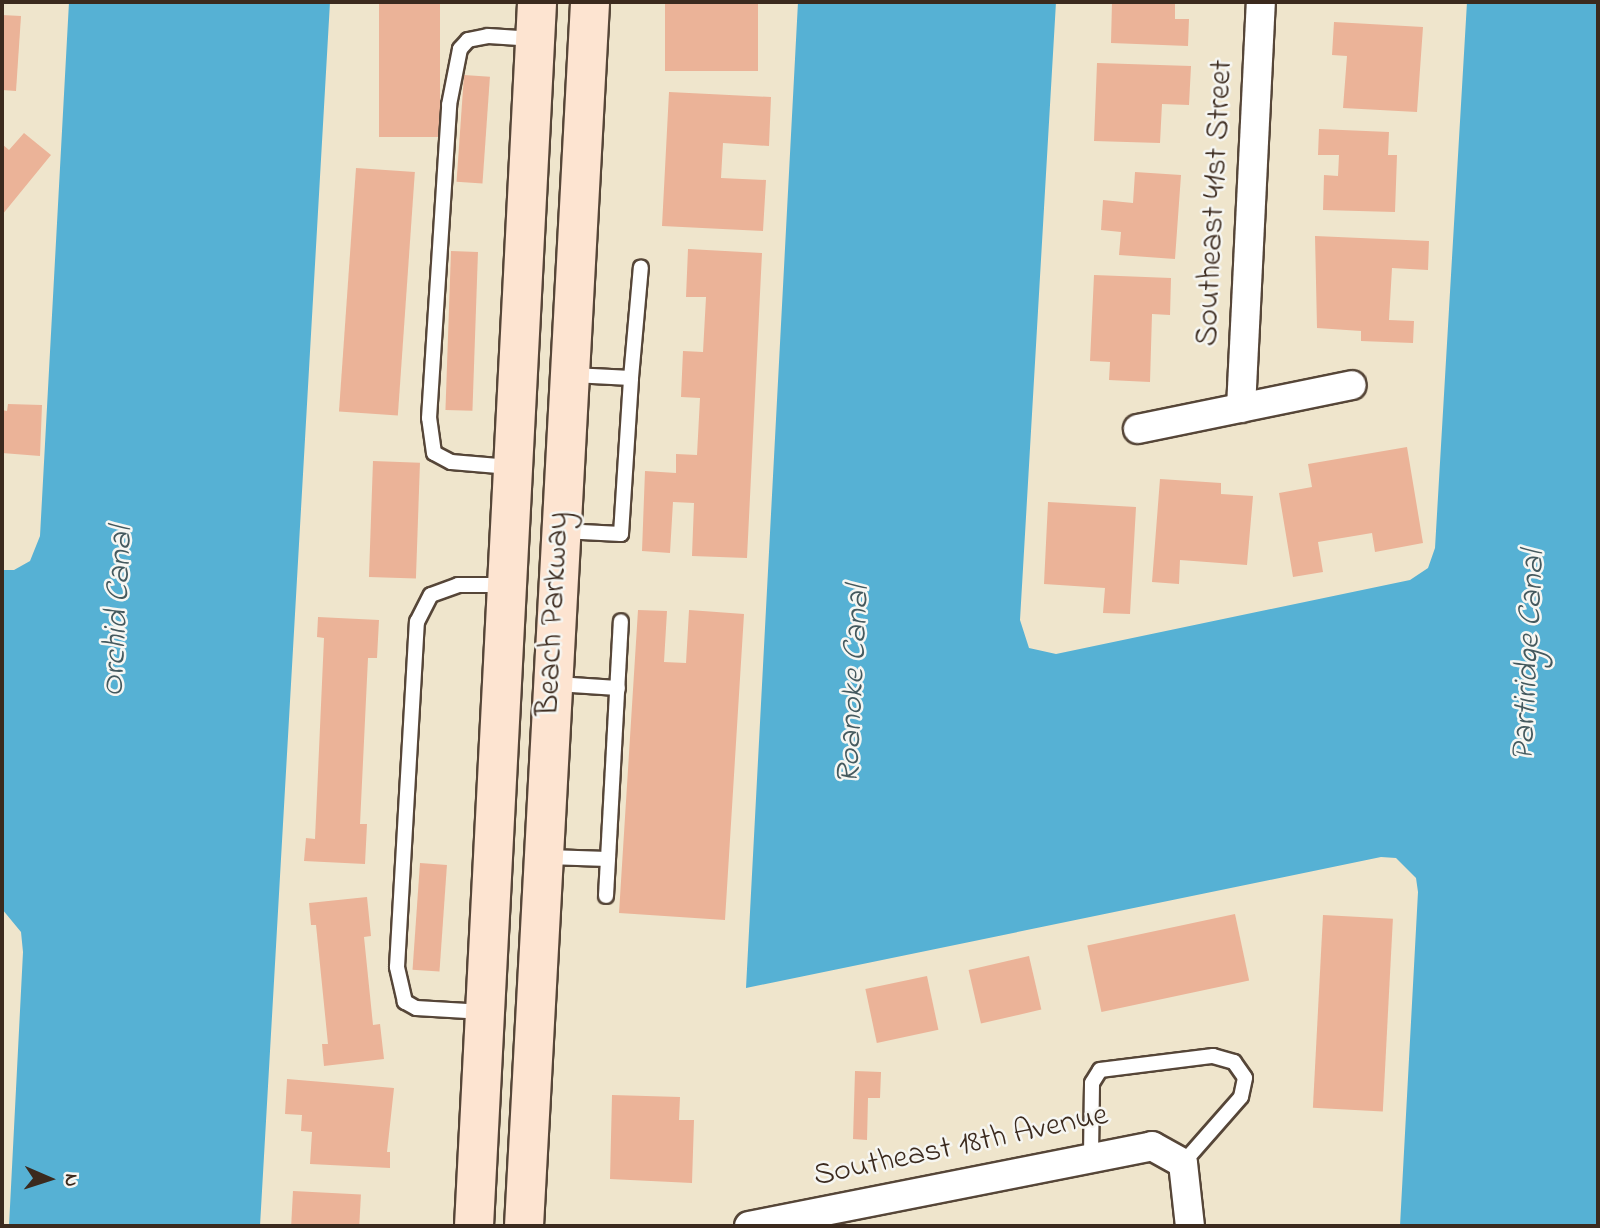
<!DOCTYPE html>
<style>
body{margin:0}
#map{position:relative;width:1600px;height:1228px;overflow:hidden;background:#efe5cc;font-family:"Indie Flower",sans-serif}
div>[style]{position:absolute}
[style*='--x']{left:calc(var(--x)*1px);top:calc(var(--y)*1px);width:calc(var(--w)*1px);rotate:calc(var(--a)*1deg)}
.water>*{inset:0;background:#56b1d4}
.building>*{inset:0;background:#ebb398;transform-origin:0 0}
.roads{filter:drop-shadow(2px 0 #564638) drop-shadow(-2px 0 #564638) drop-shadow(0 2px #564638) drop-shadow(0 -2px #564638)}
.lane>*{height:14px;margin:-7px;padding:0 7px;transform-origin:7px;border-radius:7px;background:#fff}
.street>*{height:28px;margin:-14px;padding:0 14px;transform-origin:14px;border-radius:14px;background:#fff}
.secondary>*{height:38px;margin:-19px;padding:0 19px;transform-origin:19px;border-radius:19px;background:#fde4d1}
span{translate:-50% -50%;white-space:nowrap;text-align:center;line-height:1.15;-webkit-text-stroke:5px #f6f6f2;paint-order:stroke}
.street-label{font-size:32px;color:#3b2a1e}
.water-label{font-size:33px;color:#44595e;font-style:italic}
.frame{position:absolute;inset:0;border:4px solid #3b2a1e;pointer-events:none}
.north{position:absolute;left:14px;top:1144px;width:70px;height:70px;-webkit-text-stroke:5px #f6f6f2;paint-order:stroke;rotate:93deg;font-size:19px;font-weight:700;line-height:28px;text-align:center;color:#3b2a1e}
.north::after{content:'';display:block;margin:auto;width:24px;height:32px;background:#3b2a1e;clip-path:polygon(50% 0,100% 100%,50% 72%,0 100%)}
</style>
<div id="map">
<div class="water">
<div style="clip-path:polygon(69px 2px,330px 2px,260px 1226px,9px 1226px,23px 952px,21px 932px,2px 909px,2px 570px,14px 570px,30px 561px,40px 536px)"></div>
<div style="clip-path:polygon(798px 2px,1056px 2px,1020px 620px,1029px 648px,1056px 654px,1410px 580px,1428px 568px,1435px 548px,1467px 2px,1598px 2px,1598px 1226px,1400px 1226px,1418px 892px,1416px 878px,1396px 858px,1381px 857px,746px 988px)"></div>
</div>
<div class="building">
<div style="left:379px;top:2px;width:61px;height:135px"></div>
<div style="left:665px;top:2px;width:93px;height:69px"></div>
<div style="clip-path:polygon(1112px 2px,1175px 2px,1175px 19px,1189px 19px,1188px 46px,1111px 43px)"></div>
<div style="clip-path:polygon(2px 15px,21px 16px,16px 91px,2px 90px)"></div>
<div style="clip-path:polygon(1334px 22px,1423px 27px,1417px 112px,1343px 108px,1347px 56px,1332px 55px)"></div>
<div style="clip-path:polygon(1097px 63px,1191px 66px,1189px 105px,1162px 104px,1160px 143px,1094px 141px)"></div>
<div style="left:464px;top:75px;width:26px;height:107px;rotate:4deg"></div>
<div style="clip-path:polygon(669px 92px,771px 97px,769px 146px,723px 143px,721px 178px,766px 180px,763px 231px,662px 226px)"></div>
<div style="clip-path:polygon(1319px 129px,1389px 132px,1388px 155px,1397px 155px,1395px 212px,1323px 210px,1324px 175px,1338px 176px,1339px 155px,1318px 155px)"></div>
<div style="clip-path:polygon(24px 133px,51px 155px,2px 215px,2px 144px,9px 150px)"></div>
<div style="left:356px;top:168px;width:59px;height:244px;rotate:4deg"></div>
<div style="clip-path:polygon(1135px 172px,1181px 175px,1175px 259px,1119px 255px,1121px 232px,1101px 230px,1103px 200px,1133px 203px)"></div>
<div style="clip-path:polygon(1315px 236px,1429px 241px,1428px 270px,1392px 268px,1389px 320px,1414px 321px,1413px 343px,1361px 341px,1361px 331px,1317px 328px)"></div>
<div style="clip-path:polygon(688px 249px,762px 253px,747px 558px,692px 556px,694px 503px,673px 502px,670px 553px,642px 551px,645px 471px,676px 473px,676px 454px,697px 455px,700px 398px,681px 397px,683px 351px,703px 352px,706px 297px,686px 297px)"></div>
<div style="left:451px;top:251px;width:27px;height:159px;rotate:2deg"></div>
<div style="clip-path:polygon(1094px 275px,1171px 278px,1170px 315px,1152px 314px,1150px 382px,1109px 380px,1110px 362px,1090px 361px)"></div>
<div style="clip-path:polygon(8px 404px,42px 405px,40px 456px,2px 453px,2px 410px,7px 411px)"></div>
<div style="clip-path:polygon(1407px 447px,1423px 543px,1375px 552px,1372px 533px,1318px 542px,1323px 572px,1293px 577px,1279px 493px,1312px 487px,1308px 464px)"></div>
<div style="left:373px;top:461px;width:47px;height:116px;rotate:2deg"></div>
<div style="clip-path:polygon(1160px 479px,1221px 483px,1221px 494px,1253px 496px,1247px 565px,1180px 560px,1179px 584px,1152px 582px)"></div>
<div style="clip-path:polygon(1048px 502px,1136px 507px,1130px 614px,1103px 613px,1105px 588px,1044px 584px)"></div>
<div style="clip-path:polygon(638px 610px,667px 611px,664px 662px,686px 663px,689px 610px,744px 614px,725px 920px,619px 913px)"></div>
<div style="clip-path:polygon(318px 617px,379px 620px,377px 658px,368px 658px,360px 824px,367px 824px,365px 864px,304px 861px,306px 838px,315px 839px,324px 638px,317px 637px)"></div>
<div style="left:420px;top:863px;width:27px;height:107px;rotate:4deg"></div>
<div style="clip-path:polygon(367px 897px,371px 936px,364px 937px,373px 1025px,380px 1024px,384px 1059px,324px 1066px,322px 1044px,328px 1044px,316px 925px,311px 925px,309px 903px)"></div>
<div style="left:1235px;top:914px;width:68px;height:151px;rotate:78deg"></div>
<div style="left:1323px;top:915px;width:70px;height:193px;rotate:3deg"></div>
<div style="left:1029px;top:956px;width:55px;height:62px;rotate:77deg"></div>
<div style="left:927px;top:976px;width:55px;height:63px;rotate:78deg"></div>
<div style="clip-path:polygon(855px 1071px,881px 1072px,880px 1098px,868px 1098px,867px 1140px,853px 1139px)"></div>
<div style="clip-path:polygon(287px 1079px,394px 1088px,387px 1152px,390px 1152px,390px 1168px,310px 1164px,312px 1132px,301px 1131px,302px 1115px,285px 1114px)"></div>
<div style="clip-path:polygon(612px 1095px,680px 1097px,679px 1120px,694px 1120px,692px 1183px,610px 1179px)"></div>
<div style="left:293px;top:1191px;width:68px;height:35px;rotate:3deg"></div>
</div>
<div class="roads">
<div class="lane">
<div style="--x:573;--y:375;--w:58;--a:3"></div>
<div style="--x:631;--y:378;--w:111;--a:-84.9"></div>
<div style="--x:510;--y:467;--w:59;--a:-175.2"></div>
<div style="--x:451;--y:462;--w:19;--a:-152"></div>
<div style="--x:434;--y:453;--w:35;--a:-98"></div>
<div style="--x:429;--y:418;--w:314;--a:-86.3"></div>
<div style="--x:449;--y:105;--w:57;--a:-78.9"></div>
<div style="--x:460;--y:49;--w:12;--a:-48"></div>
<div style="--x:468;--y:40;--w:20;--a:-11"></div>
<div style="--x:488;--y:36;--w:47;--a:3.7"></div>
<div style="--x:562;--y:531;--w:59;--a:2.9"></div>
<div style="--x:621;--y:534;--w:156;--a:-86.3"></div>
<div style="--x:556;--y:684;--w:62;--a:3.7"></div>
<div style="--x:547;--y:857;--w:61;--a:1.9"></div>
<div style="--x:606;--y:896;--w:275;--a:-86.9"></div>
<div style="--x:484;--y:1012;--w:68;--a:-176.6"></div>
<div style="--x:416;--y:1008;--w:13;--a:-151"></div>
<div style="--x:405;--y:1002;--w:36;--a:-103"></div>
<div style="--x:397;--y:967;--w:346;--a:-86.7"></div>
<div style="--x:417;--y:622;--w:30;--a:-63"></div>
<div style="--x:431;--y:595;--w:29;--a:-20"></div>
<div style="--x:458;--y:585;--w:49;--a:0"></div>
<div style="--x:1091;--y:1156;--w:73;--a:-89.2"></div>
<div style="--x:1092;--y:1083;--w:15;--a:-58"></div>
<div style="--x:1100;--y:1070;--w:114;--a:-7.1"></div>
<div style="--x:1213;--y:1056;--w:22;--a:16"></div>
<div style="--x:1234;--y:1062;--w:19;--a:55"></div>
<div style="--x:1245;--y:1078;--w:19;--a:102"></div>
<div style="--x:1241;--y:1097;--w:88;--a:131.3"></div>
</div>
<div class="street">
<div style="--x:1241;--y:408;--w:406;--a:-87.2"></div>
<div style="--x:1138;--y:429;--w:218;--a:-11.6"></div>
<div style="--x:749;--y:1226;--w:411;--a:-11.2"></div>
<div style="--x:1152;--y:1146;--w:35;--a:29"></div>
<div style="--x:1183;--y:1163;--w:63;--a:83.7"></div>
</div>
<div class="secondary">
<div style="--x:474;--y:1226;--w:1226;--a:-87.05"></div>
<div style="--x:524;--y:1226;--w:1226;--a:-86.91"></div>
</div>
</div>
<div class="street-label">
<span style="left:1216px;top:203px;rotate:-87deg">Southeast 41st Street</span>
<span style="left:555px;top:614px;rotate:-87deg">Beach Parkway</span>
<span style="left:961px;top:1147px;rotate:-12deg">Southeast 18th Avenue</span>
</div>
<div class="water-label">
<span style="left:119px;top:612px;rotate:-87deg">Orchid Canal</span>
<span style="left:1530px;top:656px;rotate:-87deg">Partiridge Canal</span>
<span style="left:855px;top:685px;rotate:-87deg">Roanoke Canal</span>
</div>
<div class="frame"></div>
<div class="north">N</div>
</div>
